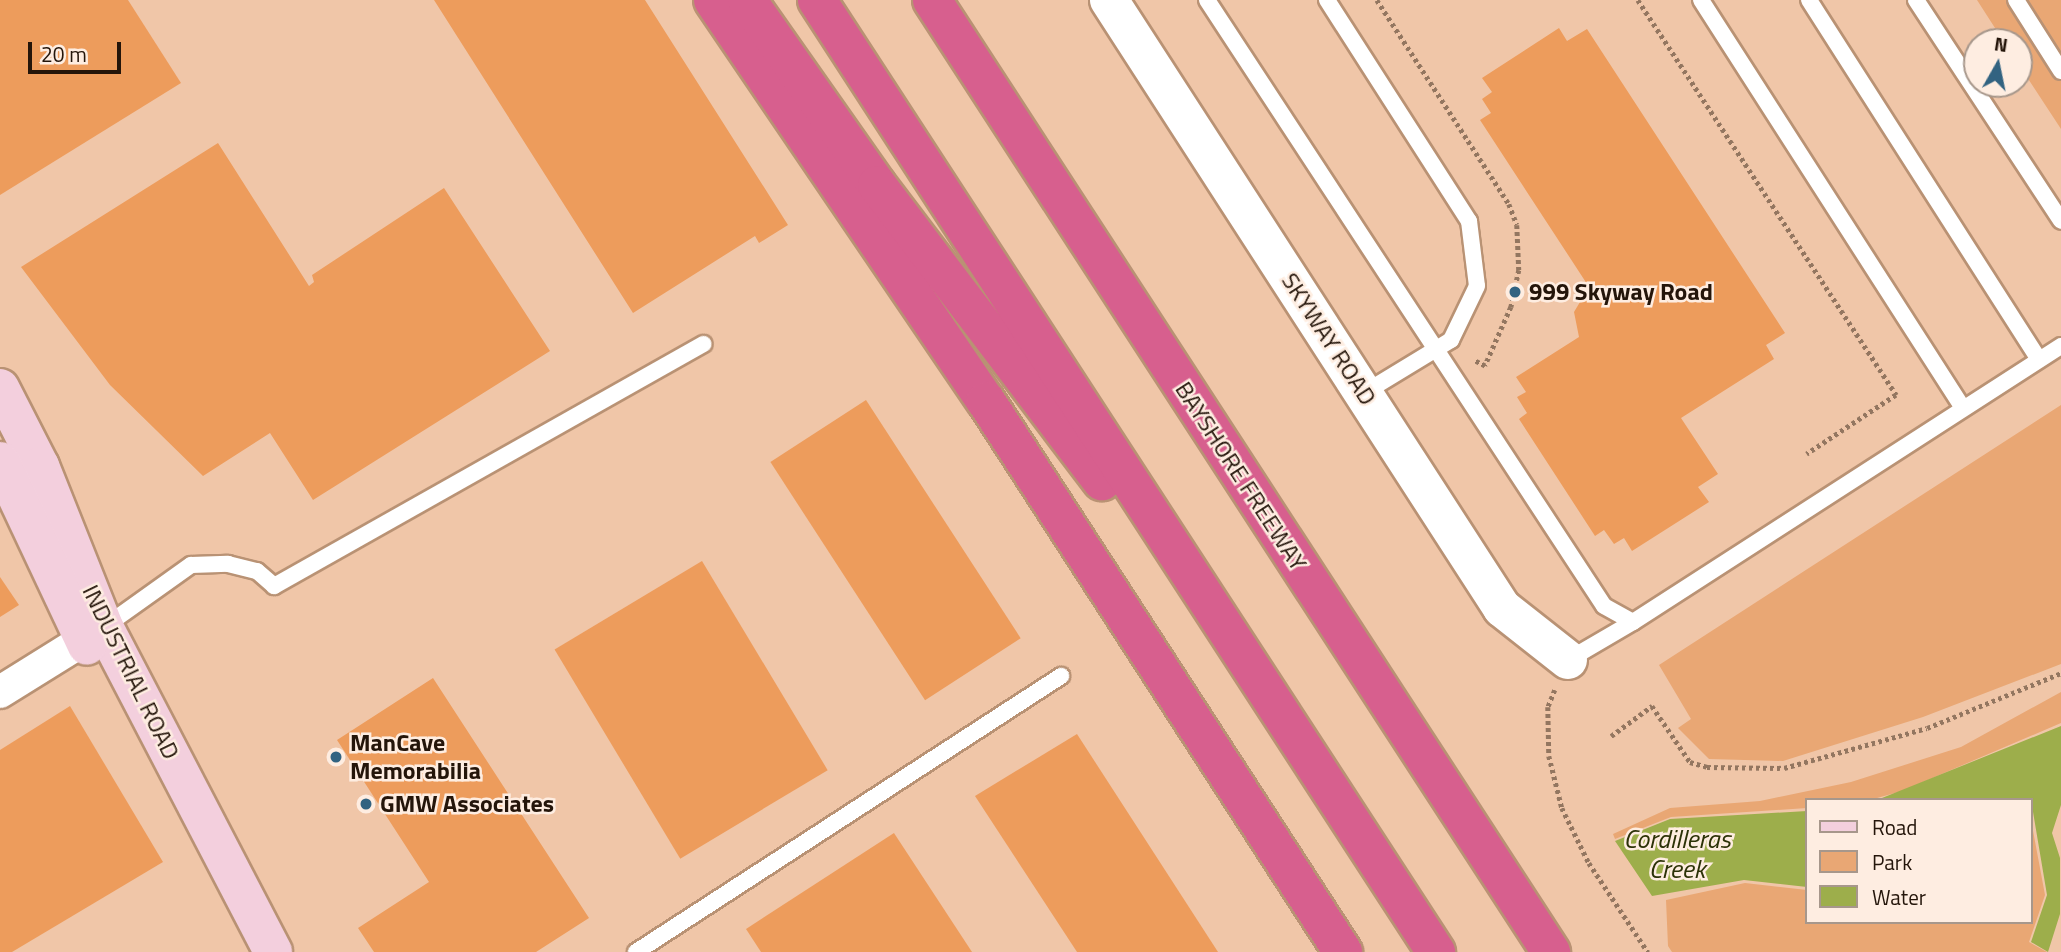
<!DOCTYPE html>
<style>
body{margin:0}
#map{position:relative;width:2061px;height:952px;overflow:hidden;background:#f0c6a8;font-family:"Titillium Web",sans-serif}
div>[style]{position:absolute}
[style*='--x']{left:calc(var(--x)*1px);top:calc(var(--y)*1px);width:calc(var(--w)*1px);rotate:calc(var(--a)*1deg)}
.green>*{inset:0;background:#e9a774}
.water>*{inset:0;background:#9dae4b}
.building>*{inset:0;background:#ed9c5c;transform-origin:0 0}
.path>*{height:4.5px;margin-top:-2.25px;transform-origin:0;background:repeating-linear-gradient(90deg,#937660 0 3.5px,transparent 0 7px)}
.roads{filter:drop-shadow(2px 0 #b99274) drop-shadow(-2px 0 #b99274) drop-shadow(0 2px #b99274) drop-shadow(0 -2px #b99274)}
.service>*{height:16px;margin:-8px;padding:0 8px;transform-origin:8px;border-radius:8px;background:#fff}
.minor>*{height:32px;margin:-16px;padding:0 16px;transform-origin:16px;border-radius:16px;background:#fff}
.tertiary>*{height:38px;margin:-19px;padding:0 19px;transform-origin:19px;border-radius:19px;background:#fff}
.secondary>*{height:38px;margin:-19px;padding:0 19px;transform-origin:19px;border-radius:19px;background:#f3cfdd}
.motorway>*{height:38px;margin:-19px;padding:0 19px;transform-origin:19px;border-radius:19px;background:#d75f8e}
.dots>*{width:19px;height:19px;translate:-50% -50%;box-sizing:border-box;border:4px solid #feede1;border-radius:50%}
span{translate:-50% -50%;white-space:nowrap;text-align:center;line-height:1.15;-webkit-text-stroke:5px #feede1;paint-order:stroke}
.poi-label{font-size:24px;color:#24150a;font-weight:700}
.left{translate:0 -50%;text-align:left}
.street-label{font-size:24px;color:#24150a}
.water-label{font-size:26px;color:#2c3207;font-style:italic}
.legend{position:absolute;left:1805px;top:798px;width:228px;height:126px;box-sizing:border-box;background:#feede1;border:2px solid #a7978b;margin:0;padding:9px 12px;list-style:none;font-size:21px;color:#24150a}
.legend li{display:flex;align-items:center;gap:14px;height:35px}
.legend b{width:35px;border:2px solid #a7978b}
.north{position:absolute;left:1963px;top:28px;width:70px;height:70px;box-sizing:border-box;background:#feede1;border:2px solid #a7978b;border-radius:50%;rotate:9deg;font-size:19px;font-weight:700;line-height:28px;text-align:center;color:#24150a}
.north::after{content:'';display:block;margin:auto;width:24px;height:32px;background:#326381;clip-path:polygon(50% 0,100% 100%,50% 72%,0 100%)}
.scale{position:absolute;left:28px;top:42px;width:93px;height:32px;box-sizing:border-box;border:4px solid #24150a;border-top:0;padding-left:9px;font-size:21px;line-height:24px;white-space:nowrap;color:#24150a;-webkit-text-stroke:5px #feede1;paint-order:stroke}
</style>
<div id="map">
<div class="green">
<div style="clip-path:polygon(1977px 0,2061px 0,2061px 129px,2019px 65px,2019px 42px,2004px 42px)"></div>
<div style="clip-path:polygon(2061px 405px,2061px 664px,1923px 717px,1783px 761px,1709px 759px,1678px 728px,1691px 719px,1659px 665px)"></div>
<div style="clip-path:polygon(2061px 692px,2061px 723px,1902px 791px,1870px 800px,1807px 800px,1807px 808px,1671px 817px,1615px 839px,1613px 834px,1670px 808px,1760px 801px,1851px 782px,1961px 747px)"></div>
<div style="clip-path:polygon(2031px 820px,2045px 895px,2029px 942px,2047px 952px,1672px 952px,1668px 946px,1666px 900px,1745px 883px,1807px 890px,1807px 922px,2031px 922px)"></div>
</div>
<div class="water">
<div style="clip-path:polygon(2061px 726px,2061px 805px,2052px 833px,2060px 858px,2060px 914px,2048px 952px,2031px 942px,2047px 895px,2031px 800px,1877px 800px)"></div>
<div style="clip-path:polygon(1807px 811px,1807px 887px,1744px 880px,1652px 896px,1615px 841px,1670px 819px)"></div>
</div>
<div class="building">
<div style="clip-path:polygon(0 0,128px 0,181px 83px,0 195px)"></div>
<div style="clip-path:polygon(434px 0,645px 0,788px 225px,759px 243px,755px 236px,633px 313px)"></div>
<div style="clip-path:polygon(1559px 28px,1567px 41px,1587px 29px,1785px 333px,1766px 345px,1774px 359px,1681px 418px,1718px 474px,1698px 487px,1709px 502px,1632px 551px,1624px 538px,1614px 544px,1604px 530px,1595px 536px,1519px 419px,1527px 413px,1517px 397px,1526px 392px,1516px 377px,1579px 337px,1574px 312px,1589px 287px,1480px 120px,1491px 113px,1482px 99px,1492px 92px,1482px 78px)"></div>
<div style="clip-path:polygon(218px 143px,309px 286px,314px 282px,312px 275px,444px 188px,550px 351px,313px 500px,270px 433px,203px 476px,110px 385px,21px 267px)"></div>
<div style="left:866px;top:400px;width:284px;height:114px;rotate:57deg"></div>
<div style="left:702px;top:561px;width:244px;height:172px;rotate:59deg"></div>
<div style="clip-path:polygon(0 577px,19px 605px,0 617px)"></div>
<div style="clip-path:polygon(433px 678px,589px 918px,536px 952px,374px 952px,358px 928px,429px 882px,337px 740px)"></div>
<div style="clip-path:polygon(70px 706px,163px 862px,12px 952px,0 952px,0 750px)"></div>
<div style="clip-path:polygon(1077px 734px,1218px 952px,1077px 952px,975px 796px)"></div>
<div style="clip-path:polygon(894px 833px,972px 952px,761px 952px,746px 929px)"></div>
</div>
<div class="path">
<div style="--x:1377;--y:0;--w:243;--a:57.1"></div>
<div style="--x:1509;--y:204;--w:22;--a:69"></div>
<div style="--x:1517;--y:225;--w:45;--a:87.5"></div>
<div style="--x:1519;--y:270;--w:38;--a:102"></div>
<div style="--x:1511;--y:307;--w:64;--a:113.8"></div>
<div style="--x:1485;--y:366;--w:13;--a:-153"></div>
<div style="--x:1638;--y:0;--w:472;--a:56.8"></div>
<div style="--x:1896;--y:395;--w:107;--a:146.5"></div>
<div style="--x:1555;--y:690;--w:18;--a:112"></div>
<div style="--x:1548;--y:707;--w:49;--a:88.8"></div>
<div style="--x:1549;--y:756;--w:54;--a:76"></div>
<div style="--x:1562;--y:808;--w:61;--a:63.9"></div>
<div style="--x:1589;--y:863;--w:107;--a:56.5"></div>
<div style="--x:1611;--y:736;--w:51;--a:-36.2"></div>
<div style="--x:1652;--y:706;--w:68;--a:55.8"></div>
<div style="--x:1690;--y:762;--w:18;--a:16"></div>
<div style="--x:1707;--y:767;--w:77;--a:0.7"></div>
<div style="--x:1784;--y:768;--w:148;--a:-15.6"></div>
<div style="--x:1927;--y:728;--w:145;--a:-22.3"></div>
</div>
<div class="roads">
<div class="service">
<div style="--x:1207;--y:0;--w:724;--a:56.77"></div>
<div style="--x:1604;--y:606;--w:33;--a:29"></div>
<div style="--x:1633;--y:622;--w:509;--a:-32.82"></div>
<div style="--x:1327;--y:0;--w:263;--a:57.3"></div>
<div style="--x:1469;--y:221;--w:65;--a:83"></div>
<div style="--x:1477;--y:286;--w:60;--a:115.7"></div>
<div style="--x:1451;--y:340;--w:102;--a:148.7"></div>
<div style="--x:1701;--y:0;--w:483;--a:57.3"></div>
<div style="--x:1809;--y:0;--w:426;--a:57.4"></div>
<div style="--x:1916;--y:0;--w:264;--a:56.7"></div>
<div style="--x:2016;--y:0;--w:84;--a:57.6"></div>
<div style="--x:104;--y:627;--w:107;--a:-35.5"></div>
<div style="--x:191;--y:565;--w:37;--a:-2"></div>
<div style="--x:228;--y:564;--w:30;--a:14"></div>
<div style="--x:257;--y:571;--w:23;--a:41"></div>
<div style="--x:274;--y:586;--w:493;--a:-29.4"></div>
<div style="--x:1568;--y:660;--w:75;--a:-30.3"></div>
<div style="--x:636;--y:952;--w:507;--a:-33"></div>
</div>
<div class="minor">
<div style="--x:0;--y:692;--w:121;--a:-31.9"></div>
</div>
<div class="tertiary">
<div style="--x:1109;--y:0;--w:724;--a:57.12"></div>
<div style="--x:1502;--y:608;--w:84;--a:38.2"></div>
</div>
<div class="secondary">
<div style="--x:0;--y:388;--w:88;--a:62.9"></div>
<div style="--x:40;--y:466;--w:173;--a:68.3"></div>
<div style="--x:104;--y:627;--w:366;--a:62.5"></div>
<div style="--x:0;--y:461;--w:204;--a:64.8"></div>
</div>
<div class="motorway">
<div style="--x:713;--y:0;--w:485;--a:55.8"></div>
<div style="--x:986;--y:401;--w:657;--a:57.06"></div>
<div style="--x:747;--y:0;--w:226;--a:54.9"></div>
<div style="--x:877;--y:185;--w:372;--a:52.8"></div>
<div style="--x:817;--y:0;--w:1136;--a:56.97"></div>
<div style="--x:932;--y:0;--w:1136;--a:56.97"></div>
</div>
</div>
<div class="dots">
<div style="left:1515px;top:292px;background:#326381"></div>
<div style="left:336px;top:757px;background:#326381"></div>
<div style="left:366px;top:804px;background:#326381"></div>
</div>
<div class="poi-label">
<span class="left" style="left:1529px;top:292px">999 Skyway Road</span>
<span class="left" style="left:350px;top:757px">ManCave<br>Memorabilia</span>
<span class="left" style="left:380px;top:804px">GMW Associates</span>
</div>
<div class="street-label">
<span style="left:1329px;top:339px;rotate:57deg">SKYWAY ROAD</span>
<span style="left:1241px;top:476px;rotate:57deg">BAYSHORE FREEWAY</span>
<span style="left:131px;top:672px;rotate:64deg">INDUSTRIAL ROAD</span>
</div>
<div class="water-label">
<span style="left:1677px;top:854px">Cordilleras<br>Creek</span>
</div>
<ul class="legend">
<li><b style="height:9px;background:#f3cfdd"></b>Road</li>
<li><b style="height:19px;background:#e9a774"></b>Park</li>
<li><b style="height:19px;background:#9dae4b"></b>Water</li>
</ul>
<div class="north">N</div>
<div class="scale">20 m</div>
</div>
